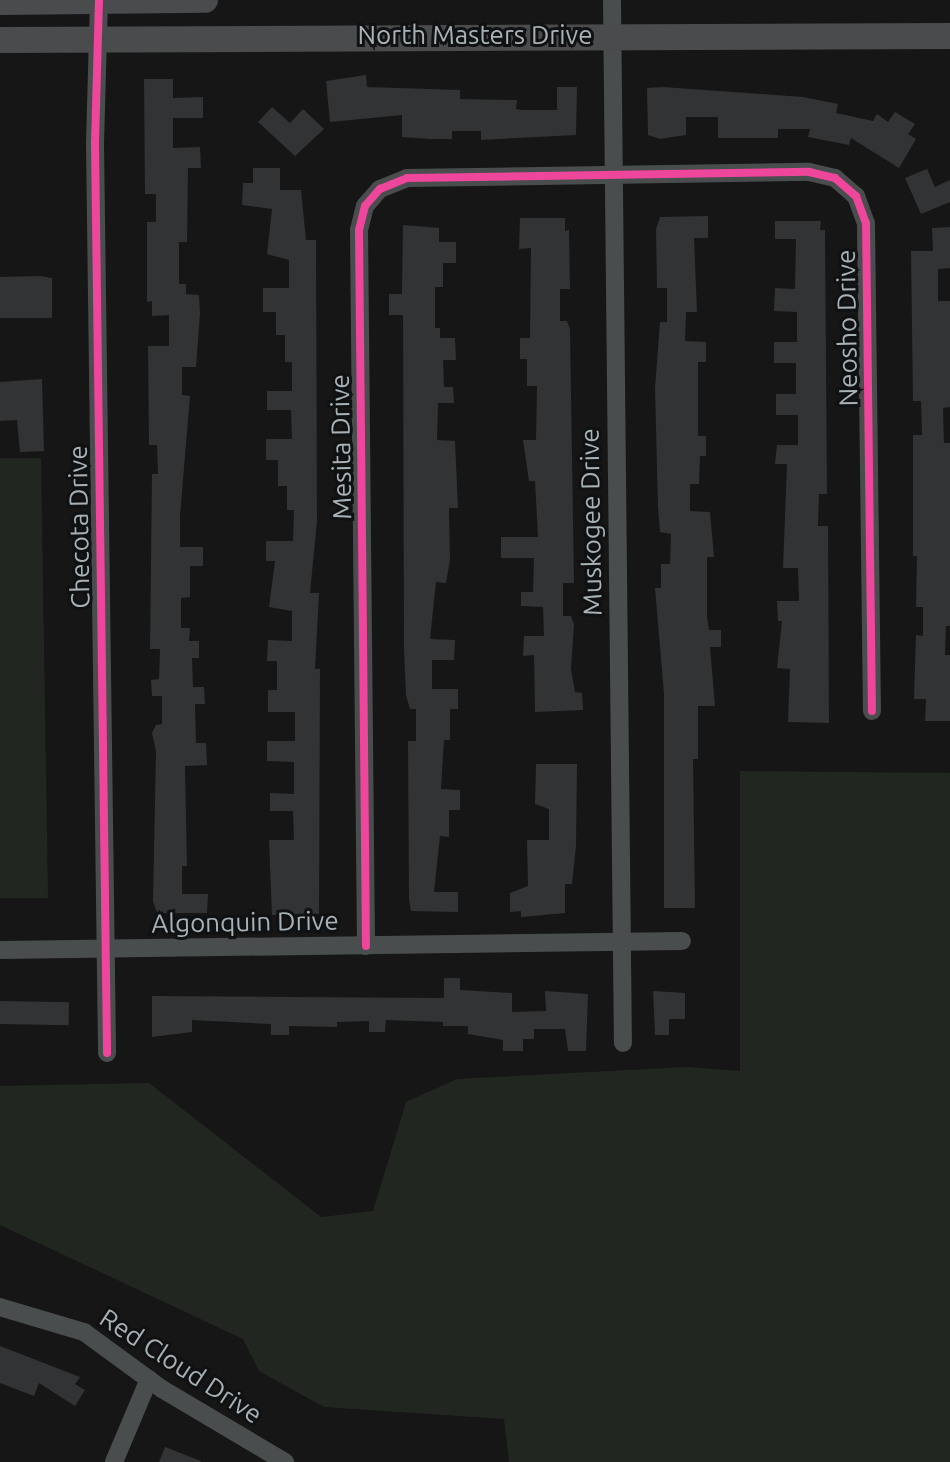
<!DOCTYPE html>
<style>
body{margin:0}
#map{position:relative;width:950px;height:1462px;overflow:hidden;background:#161616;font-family:Ubuntu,sans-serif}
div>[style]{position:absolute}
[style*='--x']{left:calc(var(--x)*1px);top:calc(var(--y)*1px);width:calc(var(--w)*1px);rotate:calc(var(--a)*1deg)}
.green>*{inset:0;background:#222620}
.building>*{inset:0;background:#323334;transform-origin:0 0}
.street>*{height:18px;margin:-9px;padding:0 9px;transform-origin:9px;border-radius:9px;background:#4a4d4e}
.secondary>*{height:26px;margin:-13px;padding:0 13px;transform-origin:13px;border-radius:13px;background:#494b4c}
.cycleway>*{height:8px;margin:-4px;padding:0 4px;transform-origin:4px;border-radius:4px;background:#ed469a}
span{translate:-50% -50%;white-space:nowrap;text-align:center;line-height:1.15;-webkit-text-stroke:6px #101112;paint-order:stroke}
.street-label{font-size:26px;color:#a8b1b6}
</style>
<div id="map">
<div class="green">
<div style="clip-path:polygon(0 458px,41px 458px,48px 898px,0 898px)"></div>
<div style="clip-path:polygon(740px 771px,950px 773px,950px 1462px,509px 1462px,504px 1419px,324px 1407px,259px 1371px,243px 1339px,0 1225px,0 1086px,149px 1083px,321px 1217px,373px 1211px,406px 1102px,457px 1079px,687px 1067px,740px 1071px)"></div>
</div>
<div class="building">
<div style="clip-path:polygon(366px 75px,367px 87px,460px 90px,460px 99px,517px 100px,516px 109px,523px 110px,557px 110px,557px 87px,577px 87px,576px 135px,481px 140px,481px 131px,452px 131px,452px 139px,430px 139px,402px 137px,402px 115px,330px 122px,326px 81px)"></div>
<div style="clip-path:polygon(144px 79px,173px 79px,173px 98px,203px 97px,203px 118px,173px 118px,173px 148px,200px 147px,201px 168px,188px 168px,187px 242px,179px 242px,179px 284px,186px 284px,186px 294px,199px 295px,200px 314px,196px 367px,182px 367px,182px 395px,190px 396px,180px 516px,180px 547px,203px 547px,203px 566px,190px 566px,190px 597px,181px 598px,181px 628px,190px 628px,189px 641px,199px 641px,199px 658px,192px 658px,193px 687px,204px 687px,205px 704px,195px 704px,196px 743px,206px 743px,207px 765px,185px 766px,187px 866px,182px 866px,182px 894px,208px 894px,207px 913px,157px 913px,153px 901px,156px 751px,152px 733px,156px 725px,162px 724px,162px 696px,152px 696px,151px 680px,159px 679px,160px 649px,150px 649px,152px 474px,158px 474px,157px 445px,149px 445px,148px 346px,169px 346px,169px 315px,152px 316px,152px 301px,147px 302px,147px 222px,156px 222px,156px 194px,145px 194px)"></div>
<div style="clip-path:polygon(663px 87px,803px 97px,838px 104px,836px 113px,873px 121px,877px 114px,888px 122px,895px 112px,915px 124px,908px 134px,916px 139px,899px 168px,851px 138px,849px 145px,808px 137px,810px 129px,778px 129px,778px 138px,718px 138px,718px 117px,686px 117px,686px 135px,660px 139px,648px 135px,647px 88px)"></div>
<div style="clip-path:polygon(272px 107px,290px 123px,303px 109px,324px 129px,295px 156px,258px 122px)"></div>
<div style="clip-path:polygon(253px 168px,280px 168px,280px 190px,301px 190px,306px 240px,316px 240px,317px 521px,310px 593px,319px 593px,315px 669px,320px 669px,319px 914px,272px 915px,269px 840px,294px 840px,293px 811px,270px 811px,270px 793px,294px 794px,294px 762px,267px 761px,267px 741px,295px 741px,295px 712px,268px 712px,268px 690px,277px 690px,277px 661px,267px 661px,268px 640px,292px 641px,292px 611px,269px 607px,275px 561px,266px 561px,266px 541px,293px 541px,294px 510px,287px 510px,287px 486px,278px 486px,278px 460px,266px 460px,266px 439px,292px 439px,291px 410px,267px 410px,267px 391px,292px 391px,292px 362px,285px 362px,285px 335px,276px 335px,276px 312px,263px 312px,263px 288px,289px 288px,289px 260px,267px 254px,272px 209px,242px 205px,243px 183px,253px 183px)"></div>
<div style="clip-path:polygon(927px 169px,935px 187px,950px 180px,950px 202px,921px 214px,905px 178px)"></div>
<div style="clip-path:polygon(708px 216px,708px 238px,694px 238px,697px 312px,686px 312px,685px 341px,706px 342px,706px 362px,698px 362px,698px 436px,706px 436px,706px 456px,700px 456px,699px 484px,690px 484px,690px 511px,710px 512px,714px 557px,707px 557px,707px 616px,709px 630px,721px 630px,721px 647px,710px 647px,715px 706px,698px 706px,698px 759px,693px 759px,695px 908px,664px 908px,664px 694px,655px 588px,661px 588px,661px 564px,670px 564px,671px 534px,660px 532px,658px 507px,655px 388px,660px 322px,667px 322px,667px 288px,657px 288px,656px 229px,660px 217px)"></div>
<div style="clip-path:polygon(520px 218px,565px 218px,565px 231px,569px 230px,570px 289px,560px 289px,560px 321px,567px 321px,570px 329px,574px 583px,563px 583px,563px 616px,571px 616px,574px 625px,571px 669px,575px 692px,582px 693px,583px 710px,535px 712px,534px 655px,523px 656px,524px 636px,544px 636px,543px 607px,521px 606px,521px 592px,533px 592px,534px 558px,501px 558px,501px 537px,538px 537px,535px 481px,529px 481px,523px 440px,536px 440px,537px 386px,527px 386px,527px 359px,520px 359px,520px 338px,530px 338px,531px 248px,519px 249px)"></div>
<div style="clip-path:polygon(775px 221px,821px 221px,820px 230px,825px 230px,827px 494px,819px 494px,818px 526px,828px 526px,829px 723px,788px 722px,790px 669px,777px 668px,782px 621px,778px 621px,777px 601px,799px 601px,798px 568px,783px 568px,787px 464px,775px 464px,777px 445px,798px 445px,798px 415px,776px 415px,776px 394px,796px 394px,796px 363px,774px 363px,774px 342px,797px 342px,797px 312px,774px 311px,775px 288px,795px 289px,796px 239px,775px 239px)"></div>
<div style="clip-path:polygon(403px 225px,439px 228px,439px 242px,456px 242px,456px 263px,443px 263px,443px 287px,435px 287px,435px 328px,440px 328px,440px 338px,455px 338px,456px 360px,443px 360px,444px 387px,453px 387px,454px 403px,438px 403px,437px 440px,455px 441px,458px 508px,449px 508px,450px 560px,446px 583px,436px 582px,430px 639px,455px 640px,454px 660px,432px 660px,432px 689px,458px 689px,458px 709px,450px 709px,450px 740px,444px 740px,441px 789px,460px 790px,460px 810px,449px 810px,449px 837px,440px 836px,434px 892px,458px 892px,458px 912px,411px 911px,409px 899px,408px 741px,416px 741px,416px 709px,410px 709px,406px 695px,404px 649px,403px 315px,389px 315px,389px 294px,402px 294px)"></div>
<div style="clip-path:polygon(950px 227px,950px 268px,938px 269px,938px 301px,950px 301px,950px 407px,943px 408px,944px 443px,950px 443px,950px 626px,946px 626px,945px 655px,950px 655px,950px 721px,925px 721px,926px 699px,914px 699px,916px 635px,923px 636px,923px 607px,916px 607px,917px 556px,913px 556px,913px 435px,922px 435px,921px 401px,913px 401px,911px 251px,933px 251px,932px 228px)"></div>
<div style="clip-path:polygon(40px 276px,52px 278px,52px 318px,0 318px,0 277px)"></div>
<div style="clip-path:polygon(42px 379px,44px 451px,20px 452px,17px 420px,0 421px,0 382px)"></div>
<div style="clip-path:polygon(536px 764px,577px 764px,576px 846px,572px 884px,565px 884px,565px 913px,521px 917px,521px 911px,510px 912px,510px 893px,528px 886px,527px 840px,549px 840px,549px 809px,535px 804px)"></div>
<div style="clip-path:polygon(444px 978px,460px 978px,460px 990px,512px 993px,512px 1012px,546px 1011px,545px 991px,588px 994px,586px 1051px,568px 1051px,565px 1029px,534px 1029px,534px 1039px,523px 1039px,523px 1051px,503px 1051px,503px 1040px,468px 1034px,468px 1026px,443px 1026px,443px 1022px,386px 1020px,385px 1032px,369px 1032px,369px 1021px,337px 1022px,337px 1027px,289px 1026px,289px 1035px,271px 1035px,271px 1024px,192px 1020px,192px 1032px,152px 1037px,152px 996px,444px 998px)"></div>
<div style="clip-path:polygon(653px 991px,685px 993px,685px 1019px,669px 1019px,669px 1035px,655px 1035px)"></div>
<div style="left:0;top:1001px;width:69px;height:23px;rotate:1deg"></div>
<div style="clip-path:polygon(0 1346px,80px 1377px,75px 1384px,85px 1390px,75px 1406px,39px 1383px,34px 1396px,0 1383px)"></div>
<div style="clip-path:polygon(165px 1447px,201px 1461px,201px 1462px,159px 1462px)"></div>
</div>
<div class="street">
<div style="--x:99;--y:0;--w:144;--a:91.6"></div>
<div style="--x:95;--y:144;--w:909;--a:89.24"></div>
<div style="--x:612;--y:0;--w:1043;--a:89.4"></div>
<div style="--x:366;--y:946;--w:716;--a:-90.56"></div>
<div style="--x:359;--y:230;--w:25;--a:-76"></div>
<div style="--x:365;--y:206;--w:23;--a:-49"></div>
<div style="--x:380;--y:189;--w:29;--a:-22"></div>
<div style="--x:407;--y:178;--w:402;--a:-0.9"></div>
<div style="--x:809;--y:172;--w:27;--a:13"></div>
<div style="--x:835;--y:178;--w:28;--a:41"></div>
<div style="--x:856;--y:196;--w:29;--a:70"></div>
<div style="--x:866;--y:223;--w:488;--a:89.3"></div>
<div style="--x:0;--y:950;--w:682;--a:-0.76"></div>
<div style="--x:0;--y:1307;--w:88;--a:16.6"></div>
<div style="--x:84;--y:1332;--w:97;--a:36.2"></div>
<div style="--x:162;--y:1389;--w:143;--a:30.7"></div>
<div style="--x:114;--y:1462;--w:90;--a:-67.1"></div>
</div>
<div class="secondary">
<div style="--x:0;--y:2;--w:205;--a:-0.6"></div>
<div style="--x:0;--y:40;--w:950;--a:-0.24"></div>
</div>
<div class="cycleway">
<div style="--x:99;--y:0;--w:144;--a:91.6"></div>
<div style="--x:95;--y:144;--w:909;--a:89.24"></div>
<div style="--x:366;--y:946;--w:716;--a:-90.56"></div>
<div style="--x:359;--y:230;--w:25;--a:-76"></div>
<div style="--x:365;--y:206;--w:23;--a:-49"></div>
<div style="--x:380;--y:189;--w:29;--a:-22"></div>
<div style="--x:407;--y:178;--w:402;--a:-0.9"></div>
<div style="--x:809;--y:172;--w:27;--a:13"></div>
<div style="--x:835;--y:178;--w:28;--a:41"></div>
<div style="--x:856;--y:196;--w:29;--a:70"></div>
<div style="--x:866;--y:223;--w:488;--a:89.3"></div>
</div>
<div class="street-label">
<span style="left:475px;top:35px">North Masters Drive</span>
<span style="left:847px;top:328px;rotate:-91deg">Neosho Drive</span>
<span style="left:341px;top:447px;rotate:-91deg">Mesita Drive</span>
<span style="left:591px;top:522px;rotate:-91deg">Muskogee Drive</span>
<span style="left:79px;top:527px;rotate:-91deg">Checota Drive</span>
<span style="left:245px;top:922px;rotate:-1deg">Algonquin Drive</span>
<span style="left:181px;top:1366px;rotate:33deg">Red Cloud Drive</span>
</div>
</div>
